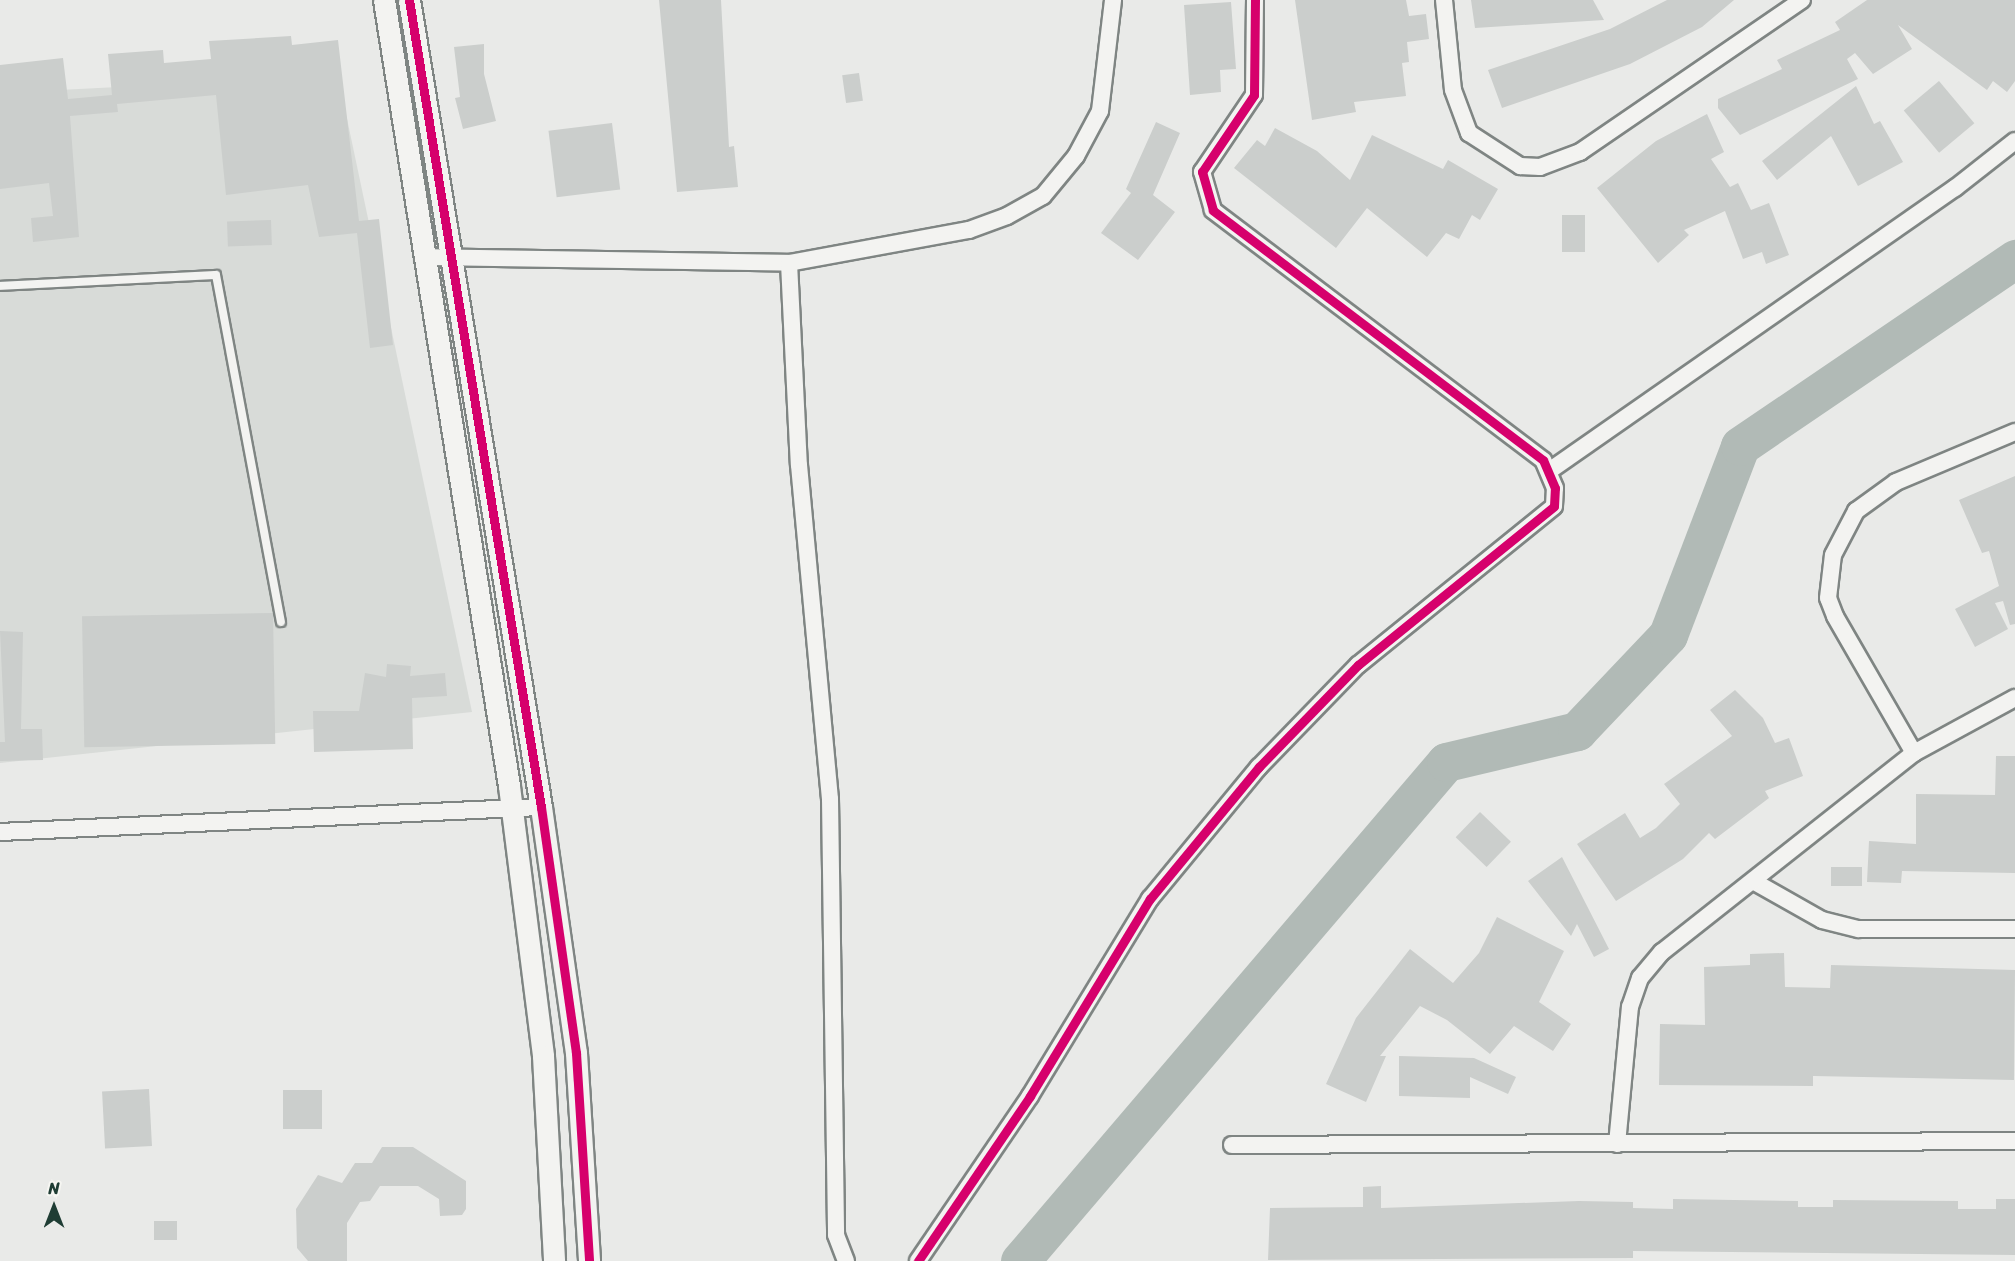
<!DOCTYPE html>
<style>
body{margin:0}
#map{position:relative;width:2015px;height:1261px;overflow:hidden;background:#e9eae8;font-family:Sriracha,sans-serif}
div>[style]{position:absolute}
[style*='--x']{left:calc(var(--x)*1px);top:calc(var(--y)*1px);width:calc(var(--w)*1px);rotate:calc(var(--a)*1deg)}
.built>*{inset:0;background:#d8dbd8}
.river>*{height:39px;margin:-19.5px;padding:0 19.5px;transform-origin:19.5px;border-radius:19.5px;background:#b1bab6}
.building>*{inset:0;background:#cbcecc;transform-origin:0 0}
.roads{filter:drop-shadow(2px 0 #7f8583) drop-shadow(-2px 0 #7f8583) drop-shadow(0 2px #7f8583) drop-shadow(0 -2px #7f8583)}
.service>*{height:8px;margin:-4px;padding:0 4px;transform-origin:4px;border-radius:4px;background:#f3f3f1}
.minor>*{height:16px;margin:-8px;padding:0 8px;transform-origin:8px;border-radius:8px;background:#f3f3f1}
.tertiary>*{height:21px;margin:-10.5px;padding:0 10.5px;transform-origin:10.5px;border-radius:10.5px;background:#f3f3f1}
.cycleway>*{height:9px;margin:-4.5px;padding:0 4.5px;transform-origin:4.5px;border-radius:4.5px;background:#d6006c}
span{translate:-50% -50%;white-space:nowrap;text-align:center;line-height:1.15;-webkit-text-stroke:4.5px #f6f6f2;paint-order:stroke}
.north{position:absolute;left:24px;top:1177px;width:60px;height:60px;-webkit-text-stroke:4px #f6f6f2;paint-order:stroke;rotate:0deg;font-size:16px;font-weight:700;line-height:24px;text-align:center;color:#1f3d34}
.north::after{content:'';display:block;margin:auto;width:21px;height:27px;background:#1f3d34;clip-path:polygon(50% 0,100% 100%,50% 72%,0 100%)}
</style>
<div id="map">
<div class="built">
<div style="clip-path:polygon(338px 76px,472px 712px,0 763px,0 93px)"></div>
</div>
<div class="river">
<div style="--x:1020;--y:1261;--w:656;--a:-49.51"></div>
<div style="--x:1446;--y:762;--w:135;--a:-13.3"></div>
<div style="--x:1577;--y:731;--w:132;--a:-46.5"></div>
<div style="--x:1668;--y:635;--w:202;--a:-69.1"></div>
<div style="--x:1740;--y:446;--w:333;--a:-34.2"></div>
</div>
<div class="building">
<div style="clip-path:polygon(659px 0,721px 0,729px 147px,734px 146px,738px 187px,677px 192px)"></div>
<div style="clip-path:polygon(1295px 0,1406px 0,1409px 16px,1426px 14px,1429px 39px,1407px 42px,1409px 62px,1402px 63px,1406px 96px,1354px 102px,1356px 112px,1312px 120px)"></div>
<div style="clip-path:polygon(1471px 0,1593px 0,1604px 20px,1475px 28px)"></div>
<div style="clip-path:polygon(1667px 0,1734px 0,1702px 27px,1630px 64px,1502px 108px,1488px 70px,1610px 29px)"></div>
<div style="clip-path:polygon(1867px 0,2015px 0,2015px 81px,2007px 92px,1993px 81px,1987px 90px,1898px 25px,1912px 49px,1873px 74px,1855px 53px,1847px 59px,1858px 79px,1740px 135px,1718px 108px,1718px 99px,1782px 69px,1777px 60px,1840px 30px,1835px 22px)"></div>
<div style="clip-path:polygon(1231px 2px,1236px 69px,1220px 70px,1221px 92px,1190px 95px,1184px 5px)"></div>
<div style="clip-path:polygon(291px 36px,292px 45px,338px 40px,359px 221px,379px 219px,393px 345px,370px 348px,357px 233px,319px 237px,308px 185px,226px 195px,216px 95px,117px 104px,118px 112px,70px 116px,79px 237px,33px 242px,31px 218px,53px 216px,49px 183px,0 189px,0 65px,63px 58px,68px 99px,112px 95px,108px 54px,163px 50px,164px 63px,211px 59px,209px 41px)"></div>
<div style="clip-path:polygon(484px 44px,484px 74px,496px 121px,463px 129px,455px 98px,460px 97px,454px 47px)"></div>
<div style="left:859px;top:73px;width:28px;height:17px;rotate:82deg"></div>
<div style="left:1939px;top:81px;width:55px;height:46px;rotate:50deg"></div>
<div style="clip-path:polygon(1856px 86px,1874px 124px,1880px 121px,1903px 162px,1858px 186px,1831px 136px,1777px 180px,1762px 161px)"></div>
<div style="clip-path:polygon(1707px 114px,1724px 152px,1711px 159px,1730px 187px,1738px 183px,1751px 210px,1769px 203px,1789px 255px,1766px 264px,1762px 252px,1743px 259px,1725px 211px,1684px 230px,1689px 235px,1658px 263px,1597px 188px,1656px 141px)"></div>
<div style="clip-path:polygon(1156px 122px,1180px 133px,1153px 195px,1175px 212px,1138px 260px,1101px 233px,1131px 193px,1126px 189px)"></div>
<div style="left:612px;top:123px;width:67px;height:64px;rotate:83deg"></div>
<div style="clip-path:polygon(1275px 128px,1317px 151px,1350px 180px,1372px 135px,1443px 169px,1448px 160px,1498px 189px,1480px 220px,1472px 215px,1459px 239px,1446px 233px,1427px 257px,1367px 208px,1336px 248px,1234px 168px,1257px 140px,1265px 146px)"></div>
<div style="left:1562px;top:215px;width:23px;height:37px"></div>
<div style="left:271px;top:220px;width:25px;height:44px;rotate:88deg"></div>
<div style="clip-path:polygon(2015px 476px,2015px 624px,2010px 625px,2003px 601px,1995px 603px,2008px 629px,1975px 647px,1955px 609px,1999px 586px,1989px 551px,1982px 553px,1959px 500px)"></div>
<div style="left:273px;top:613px;width:131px;height:191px;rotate:89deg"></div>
<div style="clip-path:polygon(0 631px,23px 632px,21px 729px,42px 729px,43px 760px,0 761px,0 742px,5px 742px)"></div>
<div style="clip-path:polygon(387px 664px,411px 666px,410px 676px,445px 673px,447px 696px,412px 698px,413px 749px,314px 752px,313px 711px,359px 711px,365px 673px,386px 677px)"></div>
<div style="clip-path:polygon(1735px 690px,1763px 718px,1775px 743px,1789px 738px,1803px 776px,1765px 791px,1769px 798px,1715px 839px,1709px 833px,1683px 859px,1616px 901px,1577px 844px,1625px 813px,1640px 838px,1656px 828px,1680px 804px,1664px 784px,1732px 736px,1710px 710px)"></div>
<div style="clip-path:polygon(1996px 756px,2015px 756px,2015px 873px,1902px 871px,1901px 883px,1867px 882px,1869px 841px,1916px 844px,1916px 794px,1995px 795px)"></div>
<div style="left:1480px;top:812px;width:43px;height:35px;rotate:44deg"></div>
<div style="clip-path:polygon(1562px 857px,1609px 949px,1594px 957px,1577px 924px,1571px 936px,1528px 881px)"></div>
<div style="left:1862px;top:867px;width:19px;height:31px;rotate:90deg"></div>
<div style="clip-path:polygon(1497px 917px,1564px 951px,1539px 1002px,1571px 1024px,1553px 1051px,1514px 1026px,1490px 1054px,1447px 1020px,1420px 1006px,1380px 1056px,1386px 1056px,1366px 1102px,1326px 1084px,1356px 1018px,1410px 949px,1453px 983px,1479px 953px)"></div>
<div style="clip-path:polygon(1784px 953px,1785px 987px,1830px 988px,1831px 965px,2015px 970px,2014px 1080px,1813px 1076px,1813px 1086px,1659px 1085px,1660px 1024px,1705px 1025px,1704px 967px,1750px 965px,1750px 954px)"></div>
<div style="clip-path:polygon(1399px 1056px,1474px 1058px,1516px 1077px,1508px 1094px,1470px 1077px,1470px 1098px,1399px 1096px)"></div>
<div style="left:149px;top:1089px;width:57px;height:47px;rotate:87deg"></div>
<div style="left:322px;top:1090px;width:39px;height:39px;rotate:90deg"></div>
<div style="clip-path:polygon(382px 1147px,413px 1147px,466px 1181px,466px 1209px,462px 1215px,440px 1216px,439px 1199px,418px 1186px,380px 1186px,370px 1201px,360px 1202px,347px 1223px,347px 1261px,308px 1261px,297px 1248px,296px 1209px,318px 1175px,342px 1183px,355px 1163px,372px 1163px)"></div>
<div style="clip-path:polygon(1381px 1186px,1381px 1208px,1579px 1201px,1633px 1202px,1633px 1208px,1673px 1209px,1673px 1199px,1798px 1201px,1798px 1207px,1833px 1207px,1833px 1200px,1958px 1201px,1958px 1209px,1996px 1209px,1996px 1199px,2015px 1199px,2015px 1255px,1633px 1251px,1633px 1258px,1268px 1260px,1270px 1208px,1363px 1207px,1363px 1187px)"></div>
<div style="left:154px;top:1221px;width:23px;height:19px"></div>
</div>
<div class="roads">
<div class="service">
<div style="--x:0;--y:286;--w:216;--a:-2.9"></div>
<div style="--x:216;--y:275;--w:353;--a:79.4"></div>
</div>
<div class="minor">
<div style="--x:1444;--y:0;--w:90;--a:84.3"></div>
<div style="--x:1453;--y:90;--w:46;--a:69.6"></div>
<div style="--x:1469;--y:133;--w:61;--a:32.9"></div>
<div style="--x:1520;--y:166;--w:20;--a:3"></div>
<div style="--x:1540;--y:167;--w:43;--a:-20.6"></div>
<div style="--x:1580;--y:152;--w:269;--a:-34.4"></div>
<div style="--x:423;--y:257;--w:366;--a:0.9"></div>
<div style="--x:789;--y:263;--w:183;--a:-10.4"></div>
<div style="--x:969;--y:230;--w:40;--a:-20.2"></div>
<div style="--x:1007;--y:216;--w:41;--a:-29.1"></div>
<div style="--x:1043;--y:196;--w:52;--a:-50.5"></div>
<div style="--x:1076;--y:156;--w:51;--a:-61.9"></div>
<div style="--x:1100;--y:111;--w:112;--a:-83.3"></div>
<div style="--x:789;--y:263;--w:202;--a:87.2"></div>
<div style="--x:799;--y:465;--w:335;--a:84.7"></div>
<div style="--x:830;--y:799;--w:436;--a:89.2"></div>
<div style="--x:836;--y:1235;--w:28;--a:69"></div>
<div style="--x:1549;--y:471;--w:495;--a:-34.9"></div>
<div style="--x:1955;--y:188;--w:76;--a:-38.1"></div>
<div style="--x:1914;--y:753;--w:158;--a:-120"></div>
<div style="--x:1835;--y:616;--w:19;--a:-111"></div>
<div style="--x:1828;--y:598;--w:43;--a:-83.4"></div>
<div style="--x:1833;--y:555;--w:50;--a:-62.4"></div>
<div style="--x:1856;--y:511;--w:49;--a:-35.9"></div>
<div style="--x:1896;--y:482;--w:129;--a:-22.8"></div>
<div style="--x:0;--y:832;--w:542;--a:-2.65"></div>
<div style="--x:1753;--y:881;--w:79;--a:29.5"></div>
<div style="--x:1822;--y:920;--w:38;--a:14"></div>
<div style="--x:1859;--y:929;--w:156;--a:0"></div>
<div style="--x:1617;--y:1144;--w:138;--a:-84.6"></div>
<div style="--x:1630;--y:1007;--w:31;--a:-71"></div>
<div style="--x:1640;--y:978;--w:34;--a:-50"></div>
<div style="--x:1662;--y:952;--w:321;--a:-38.3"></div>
<div style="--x:1914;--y:753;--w:115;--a:-28.6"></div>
<div style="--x:1232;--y:1145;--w:783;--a:-0.29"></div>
<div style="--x:918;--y:1261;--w:199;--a:-55.8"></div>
<div style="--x:1030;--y:1096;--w:231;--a:-58.7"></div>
<div style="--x:1150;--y:899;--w:171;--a:-50.5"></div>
<div style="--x:1259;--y:767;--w:142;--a:-45.9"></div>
<div style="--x:1358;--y:665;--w:252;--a:-39"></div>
<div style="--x:1554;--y:506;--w:18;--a:-87"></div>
<div style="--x:1555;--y:488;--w:30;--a:-113"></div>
<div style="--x:1543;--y:460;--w:414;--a:-142.9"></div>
<div style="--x:1213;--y:210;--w:40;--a:-106"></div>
<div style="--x:1202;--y:172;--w:93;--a:-56"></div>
<div style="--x:1254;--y:95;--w:95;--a:-89.4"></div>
</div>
<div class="tertiary">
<div style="--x:384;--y:0;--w:796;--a:80.96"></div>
<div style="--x:509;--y:786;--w:272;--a:82.8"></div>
<div style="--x:543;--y:1056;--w:205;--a:86.9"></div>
<div style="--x:409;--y:0;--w:818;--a:80.71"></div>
<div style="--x:541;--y:807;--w:248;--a:81.9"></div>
<div style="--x:576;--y:1053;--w:208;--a:86.4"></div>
</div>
</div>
<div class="cycleway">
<div style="--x:409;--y:0;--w:818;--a:80.71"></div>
<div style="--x:541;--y:807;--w:248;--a:81.9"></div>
<div style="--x:576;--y:1053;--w:208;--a:86.4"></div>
<div style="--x:918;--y:1261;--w:199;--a:-55.8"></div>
<div style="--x:1030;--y:1096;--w:231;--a:-58.7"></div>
<div style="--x:1150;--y:899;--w:171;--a:-50.5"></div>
<div style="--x:1259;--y:767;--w:142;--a:-45.9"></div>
<div style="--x:1358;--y:665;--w:252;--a:-39"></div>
<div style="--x:1554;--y:506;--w:18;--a:-87"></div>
<div style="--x:1555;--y:488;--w:30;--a:-113"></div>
<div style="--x:1543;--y:460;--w:414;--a:-142.9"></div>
<div style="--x:1213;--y:210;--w:40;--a:-106"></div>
<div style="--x:1202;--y:172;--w:93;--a:-56"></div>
<div style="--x:1254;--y:95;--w:95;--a:-89.4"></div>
</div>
<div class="north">N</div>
</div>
